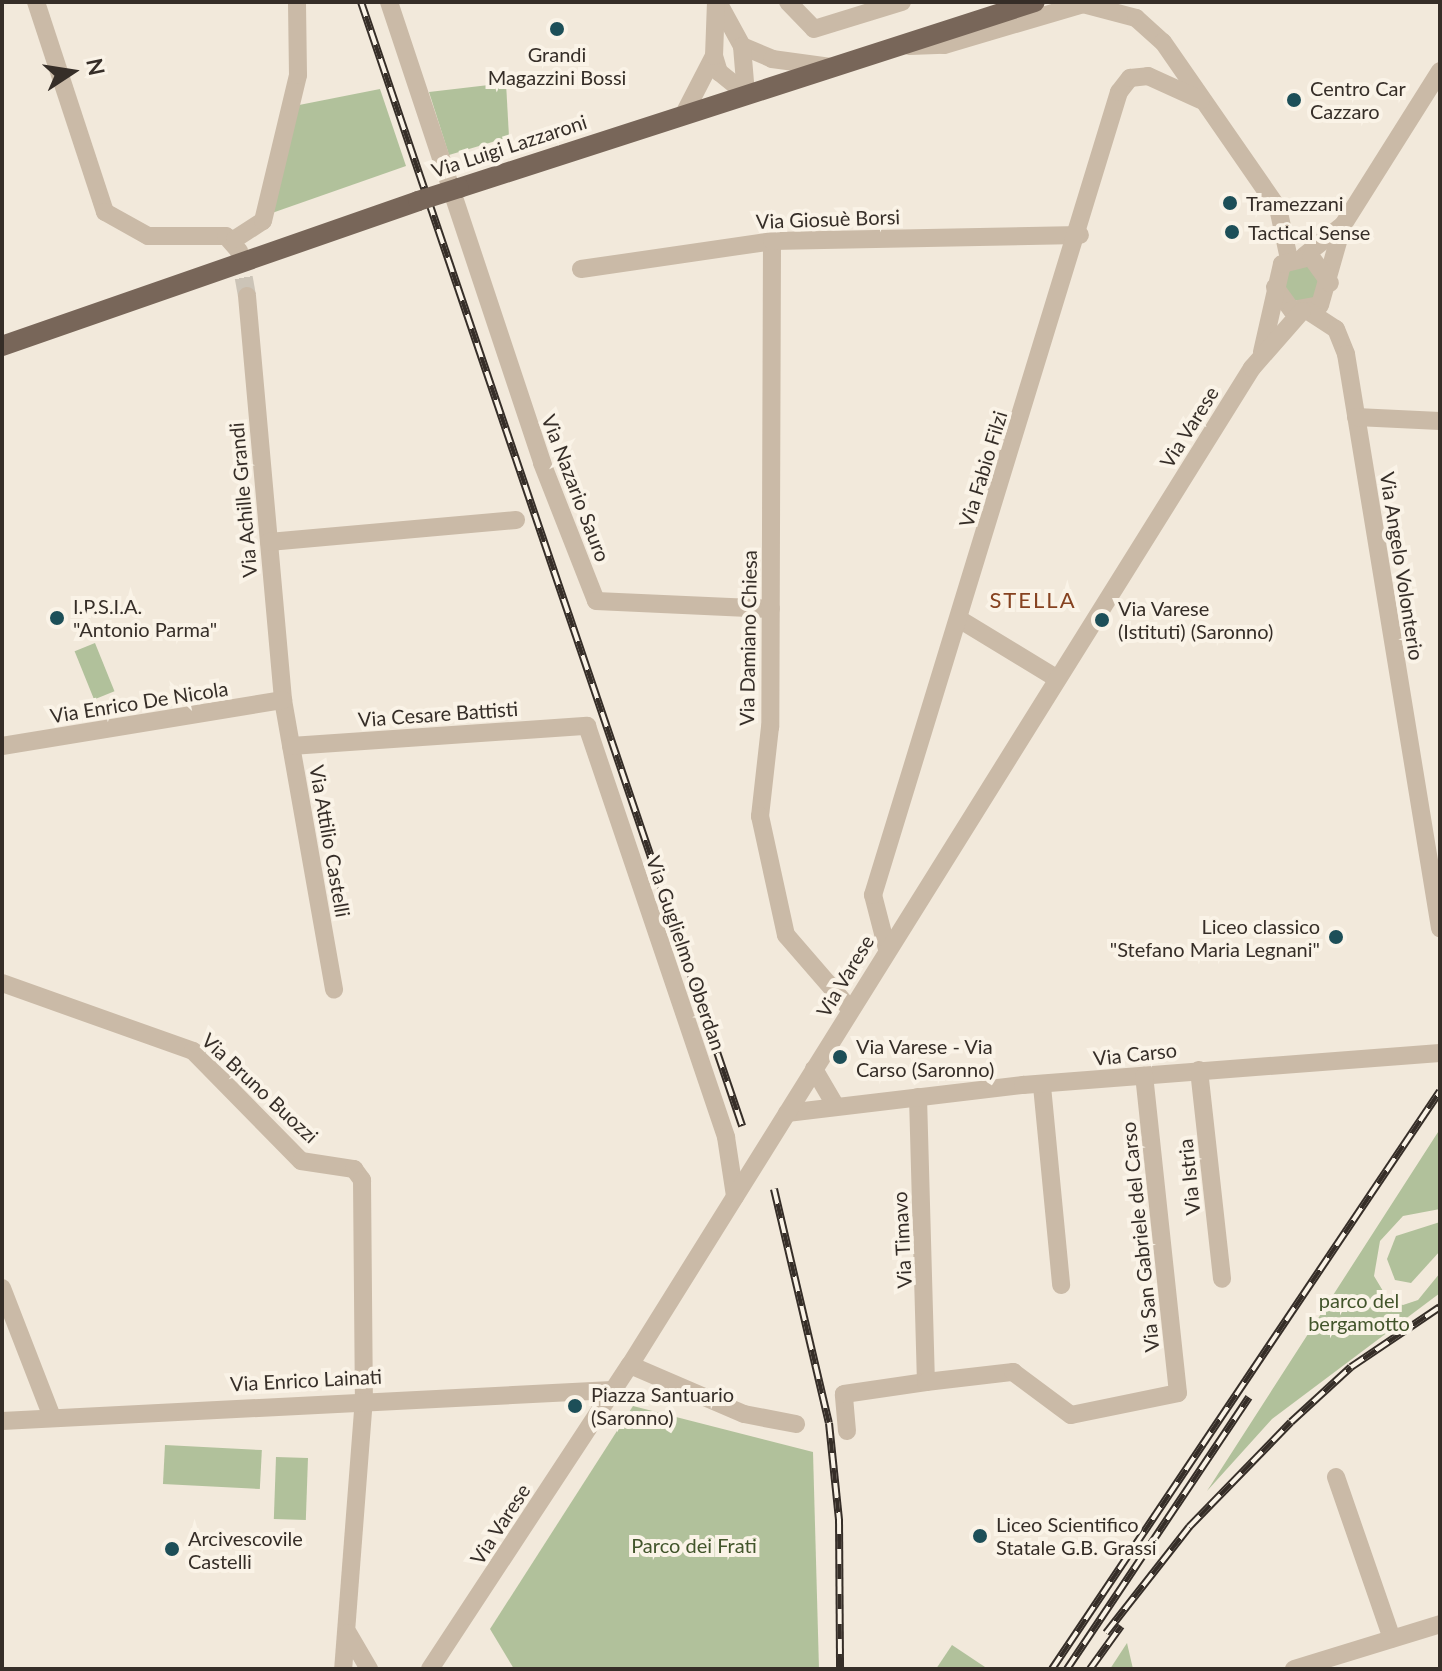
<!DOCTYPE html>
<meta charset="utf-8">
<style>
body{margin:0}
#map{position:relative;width:1442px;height:1671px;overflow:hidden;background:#f2e9db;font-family:Lato,sans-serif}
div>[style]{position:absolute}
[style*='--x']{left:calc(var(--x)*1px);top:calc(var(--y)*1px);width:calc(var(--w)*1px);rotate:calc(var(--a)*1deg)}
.green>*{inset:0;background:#b1c19b;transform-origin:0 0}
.minor-tunnel>*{height:18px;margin-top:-9px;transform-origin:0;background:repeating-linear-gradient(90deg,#ccc4b7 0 18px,transparent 0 27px)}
.minor>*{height:18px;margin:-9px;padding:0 9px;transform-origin:9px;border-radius:9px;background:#cabaa7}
.major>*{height:20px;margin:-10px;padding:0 10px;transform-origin:10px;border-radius:10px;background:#786659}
.rail>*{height:8px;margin-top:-4px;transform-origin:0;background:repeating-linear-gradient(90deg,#faf3e7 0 15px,#362e28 0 30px);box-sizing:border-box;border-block:2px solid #362e28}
.major-bridge>*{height:20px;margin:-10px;padding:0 10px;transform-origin:10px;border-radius:10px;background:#786659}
.dots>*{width:22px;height:22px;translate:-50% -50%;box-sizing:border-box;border:4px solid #faf3e7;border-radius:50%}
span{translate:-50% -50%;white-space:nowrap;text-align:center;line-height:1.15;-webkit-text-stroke:8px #faf3e7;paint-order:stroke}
.poi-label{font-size:20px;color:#362e28}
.left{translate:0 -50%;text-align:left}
.right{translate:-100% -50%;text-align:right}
.street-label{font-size:20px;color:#362e28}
.park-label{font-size:20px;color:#42552b}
.neighbourhood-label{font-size:22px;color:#864220;letter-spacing:2px}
.frame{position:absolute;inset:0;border:4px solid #362e28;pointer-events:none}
.north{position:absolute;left:32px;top:32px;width:80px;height:80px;-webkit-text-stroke:6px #faf3e7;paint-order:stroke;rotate:78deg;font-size:22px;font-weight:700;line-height:32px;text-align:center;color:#362e28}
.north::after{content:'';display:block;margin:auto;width:28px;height:36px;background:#362e28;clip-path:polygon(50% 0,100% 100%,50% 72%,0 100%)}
</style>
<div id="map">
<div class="green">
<div style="clip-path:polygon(506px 83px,509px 137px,449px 155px,429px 92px)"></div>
<div style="clip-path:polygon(380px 89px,406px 166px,272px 213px,294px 106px)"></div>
<div style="clip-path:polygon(1303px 262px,1321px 273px,1316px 299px,1290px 301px,1282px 276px)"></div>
<div style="left:95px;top:643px;width:52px;height:22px;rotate:68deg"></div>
<div style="clip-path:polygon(1440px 1129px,1440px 1209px,1403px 1216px,1380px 1241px,1374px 1276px,1389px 1301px,1403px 1305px,1418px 1300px,1440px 1273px,1440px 1293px,1272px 1419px,1207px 1491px)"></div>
<div style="clip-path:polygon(1440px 1222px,1440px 1251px,1411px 1283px,1395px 1280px,1387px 1259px,1396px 1236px)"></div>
<div style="clip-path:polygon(633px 1406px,813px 1452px,819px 1669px,514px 1669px,490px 1629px)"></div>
<div style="left:165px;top:1445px;width:97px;height:39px;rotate:3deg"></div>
<div style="left:276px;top:1457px;width:32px;height:62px;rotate:2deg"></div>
<div style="clip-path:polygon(1127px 1643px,1133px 1669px,1110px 1669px)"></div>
<div style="clip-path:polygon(952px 1645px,988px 1669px,936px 1669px)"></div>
</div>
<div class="minor-tunnel">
<div style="--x:239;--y:251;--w:46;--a:79.9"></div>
</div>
<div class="minor">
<div style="--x:36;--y:2;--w:221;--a:71.8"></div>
<div style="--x:105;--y:212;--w:49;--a:29.2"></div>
<div style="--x:148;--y:236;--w:78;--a:0"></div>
<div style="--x:226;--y:236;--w:20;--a:49"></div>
<div style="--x:389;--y:2;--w:486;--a:71.6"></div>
<div style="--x:542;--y:463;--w:148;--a:68.6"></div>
<div style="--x:596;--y:601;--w:175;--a:2.6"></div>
<div style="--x:718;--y:2;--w:50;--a:61.4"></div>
<div style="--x:742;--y:46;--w:33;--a:23"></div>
<div style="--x:772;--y:59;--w:61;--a:7.6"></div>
<div style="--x:788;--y:2;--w:37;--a:46"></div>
<div style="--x:814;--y:29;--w:92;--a:-17.1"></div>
<div style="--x:909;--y:46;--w:35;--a:-2"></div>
<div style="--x:944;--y:45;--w:145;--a:-16.4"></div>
<div style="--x:1083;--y:4;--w:55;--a:14.8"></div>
<div style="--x:1136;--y:18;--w:36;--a:42"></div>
<div style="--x:1163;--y:42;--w:202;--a:55.3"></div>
<div style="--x:1278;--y:208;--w:52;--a:77.8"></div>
<div style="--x:714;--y:56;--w:17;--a:73"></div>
<div style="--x:719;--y:72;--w:35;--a:39"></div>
<div style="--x:746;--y:94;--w:48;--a:-94.8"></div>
<div style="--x:684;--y:114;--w:65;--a:-62.7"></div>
<div style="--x:714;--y:56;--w:54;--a:-87.9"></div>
<div style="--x:235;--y:239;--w:33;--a:-33"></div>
<div style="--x:263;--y:221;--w:150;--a:-76.5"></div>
<div style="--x:298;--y:75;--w:73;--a:-90.8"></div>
<div style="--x:772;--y:241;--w:486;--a:90.2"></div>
<div style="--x:770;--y:727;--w:90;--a:96.4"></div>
<div style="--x:760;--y:816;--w:122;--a:77.7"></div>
<div style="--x:786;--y:935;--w:98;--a:49.1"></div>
<div style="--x:1304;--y:256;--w:50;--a:-38.5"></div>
<div style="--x:1343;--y:225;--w:182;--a:-57.8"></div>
<div style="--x:581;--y:269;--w:193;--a:-8.3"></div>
<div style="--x:772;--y:241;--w:308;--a:-1.1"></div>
<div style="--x:1275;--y:287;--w:29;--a:54"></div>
<div style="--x:1292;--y:310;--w:28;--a:-10"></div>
<div style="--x:1320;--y:305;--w:80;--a:-74.1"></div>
<div style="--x:247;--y:296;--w:406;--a:84.9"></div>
<div style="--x:283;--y:700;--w:294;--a:80"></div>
<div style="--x:1308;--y:311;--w:33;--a:33"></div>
<div style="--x:1336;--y:329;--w:27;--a:68"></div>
<div style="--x:1346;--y:354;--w:582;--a:80.7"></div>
<div style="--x:1262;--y:352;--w:90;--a:-77.2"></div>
<div style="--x:1282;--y:264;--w:30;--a:-14"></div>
<div style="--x:1311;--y:257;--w:32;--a:54"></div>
<div style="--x:1356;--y:417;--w:84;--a:2.7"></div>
<div style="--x:269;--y:542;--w:248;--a:-5.1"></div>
<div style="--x:959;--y:619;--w:114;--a:31.3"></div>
<div style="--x:2;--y:746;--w:285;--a:-9.3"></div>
<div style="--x:291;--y:746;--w:297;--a:-3.9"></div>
<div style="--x:587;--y:726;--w:434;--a:71.3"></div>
<div style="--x:726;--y:1137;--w:60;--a:81.3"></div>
<div style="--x:887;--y:949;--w:56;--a:-104.5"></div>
<div style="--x:873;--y:895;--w:840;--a:-72.97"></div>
<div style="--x:1119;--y:92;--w:18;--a:-52"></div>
<div style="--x:1130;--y:78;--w:18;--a:-6"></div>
<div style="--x:1148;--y:76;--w:58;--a:24.4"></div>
<div style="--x:2;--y:983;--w:203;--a:19.6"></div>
<div style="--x:193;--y:1051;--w:154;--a:45.5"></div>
<div style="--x:301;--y:1161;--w:54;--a:8.6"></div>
<div style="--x:354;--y:1169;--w:14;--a:54"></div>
<div style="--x:362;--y:1180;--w:218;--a:89.5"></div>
<div style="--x:364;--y:1398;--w:272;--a:94.4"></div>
<div style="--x:814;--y:1069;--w:42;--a:59.7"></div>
<div style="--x:1199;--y:1070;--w:210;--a:83.7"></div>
<div style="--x:1042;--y:1086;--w:200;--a:84.5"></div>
<div style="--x:918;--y:1097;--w:285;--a:88.4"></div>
<div style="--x:787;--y:1113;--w:238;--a:-6.8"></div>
<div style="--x:1023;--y:1085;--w:418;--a:-4.4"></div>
<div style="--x:2;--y:1288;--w:138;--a:68.8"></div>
<div style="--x:630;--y:1365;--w:124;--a:23.3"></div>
<div style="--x:744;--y:1414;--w:53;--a:10.9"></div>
<div style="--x:2;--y:1421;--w:611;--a:-2.91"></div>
<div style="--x:847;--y:1431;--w:37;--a:-95"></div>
<div style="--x:844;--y:1394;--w:83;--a:-8.3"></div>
<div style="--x:926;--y:1382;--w:88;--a:-6.6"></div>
<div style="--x:1013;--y:1372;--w:72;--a:36.6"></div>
<div style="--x:1071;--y:1415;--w:109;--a:-11.6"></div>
<div style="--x:1178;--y:1393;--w:319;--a:-96.1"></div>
<div style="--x:1336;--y:1477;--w:171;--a:70.9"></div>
<div style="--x:348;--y:1633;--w:42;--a:59.7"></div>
<div style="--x:430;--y:1669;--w:364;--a:-56.7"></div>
<div style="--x:630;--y:1365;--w:1175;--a:-58.04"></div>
<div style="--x:1252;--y:368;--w:76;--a:-48.7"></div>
<div style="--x:1294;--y:1669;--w:153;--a:-17.1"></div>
</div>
<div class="major">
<div style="--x:459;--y:188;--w:605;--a:-17.9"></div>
<div style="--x:2;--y:346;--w:441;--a:-19.2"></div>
</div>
<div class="rail">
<div style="--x:361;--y:2;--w:1187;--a:71.27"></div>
<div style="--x:774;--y:1189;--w:240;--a:76.8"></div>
<div style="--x:829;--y:1423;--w:97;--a:84.1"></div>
<div style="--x:839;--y:1519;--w:150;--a:89.6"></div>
<div style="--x:1106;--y:1633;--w:135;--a:-51.9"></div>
<div style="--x:1189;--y:1527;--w:146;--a:-45.8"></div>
<div style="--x:1291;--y:1422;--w:81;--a:-42.5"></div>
<div style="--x:1351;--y:1367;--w:107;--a:-34"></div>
<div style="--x:1052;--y:1669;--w:696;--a:-56.13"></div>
<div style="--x:1067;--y:1669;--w:327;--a:-56.2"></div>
<div style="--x:1090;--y:1669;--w:53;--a:-54.2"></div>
</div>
<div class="major-bridge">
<div style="--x:418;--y:201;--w:43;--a:-17.6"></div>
</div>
<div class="dots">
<div style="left:557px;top:29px;background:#1d4f58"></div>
<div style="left:1294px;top:100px;background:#1d4f58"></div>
<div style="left:1230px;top:203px;background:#1d4f58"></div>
<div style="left:1232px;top:232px;background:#1d4f58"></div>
<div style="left:57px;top:618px;background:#1d4f58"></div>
<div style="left:1102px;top:620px;background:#1d4f58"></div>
<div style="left:1336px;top:937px;background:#1d4f58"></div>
<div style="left:840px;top:1057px;background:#1d4f58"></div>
<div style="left:575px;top:1406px;background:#1d4f58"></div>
<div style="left:980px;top:1536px;background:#1d4f58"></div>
<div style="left:172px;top:1549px;background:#1d4f58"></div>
</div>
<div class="poi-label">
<span style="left:557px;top:66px">Grandi<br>Magazzini Bossi</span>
<span class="left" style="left:1310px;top:100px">Centro Car<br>Cazzaro</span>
<span class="left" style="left:1246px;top:203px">Tramezzani</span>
<span class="left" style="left:1248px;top:232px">Tactical Sense</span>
<span class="left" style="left:73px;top:618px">I.P.S.I.A.<br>"Antonio Parma"</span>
<span class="left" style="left:1118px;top:620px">Via Varese<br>(Istituti) (Saronno)</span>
<span class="right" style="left:1320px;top:938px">Liceo classico<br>"Stefano Maria Legnani"</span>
<span class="left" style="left:856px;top:1058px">Via Varese - Via<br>Carso (Saronno)</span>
<span class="left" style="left:591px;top:1406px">Piazza Santuario<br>(Saronno)</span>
<span class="left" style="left:996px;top:1536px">Liceo Scientifico<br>Statale G.B. Grassi</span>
<span class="left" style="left:188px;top:1550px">Arcivescovile<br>Castelli</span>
</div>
<div class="street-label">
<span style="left:509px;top:146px;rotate:-18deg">Via Luigi Lazzaroni</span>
<span style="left:828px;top:219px;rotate:-2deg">Via Giosuè Borsi</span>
<span style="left:1189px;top:427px;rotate:-58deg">Via Varese</span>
<span style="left:983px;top:469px;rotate:-73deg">Via Fabio Filzi</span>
<span style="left:576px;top:488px;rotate:69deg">Via Nazario Sauro</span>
<span style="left:243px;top:500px;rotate:-95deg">Via Achille Grandi</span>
<span style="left:1402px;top:566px;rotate:81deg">Via Angelo Volonterio</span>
<span style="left:748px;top:638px;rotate:-89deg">Via Damiano Chiesa</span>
<span style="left:139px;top:702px;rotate:-9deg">Via Enrico De Nicola</span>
<span style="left:438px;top:714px;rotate:-4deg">Via Cesare Battisti</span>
<span style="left:330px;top:841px;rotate:80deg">Via Attilio Castelli</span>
<span style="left:686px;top:953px;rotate:71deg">Via Guglielmo Oberdan</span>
<span style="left:845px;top:976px;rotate:-59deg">Via Varese</span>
<span style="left:1135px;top:1054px;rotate:-6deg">Via Carso</span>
<span style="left:260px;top:1088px;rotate:43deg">Via Bruno Buozzi</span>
<span style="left:1189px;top:1177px;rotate:-96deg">Via Istria</span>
<span style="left:1140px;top:1237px;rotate:-96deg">Via San Gabriele del Carso</span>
<span style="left:902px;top:1240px;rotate:-93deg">Via Timavo</span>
<span style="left:306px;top:1380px;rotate:-3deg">Via Enrico Lainati</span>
<span style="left:500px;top:1524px;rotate:-57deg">Via Varese</span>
</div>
<div class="park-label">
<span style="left:1359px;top:1312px">parco del<br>bergamotto</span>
<span style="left:694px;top:1545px">Parco dei Frati</span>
</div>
<div class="neighbourhood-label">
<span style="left:1033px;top:600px">STELLA</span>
</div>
<div class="frame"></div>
<div class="north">N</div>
</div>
